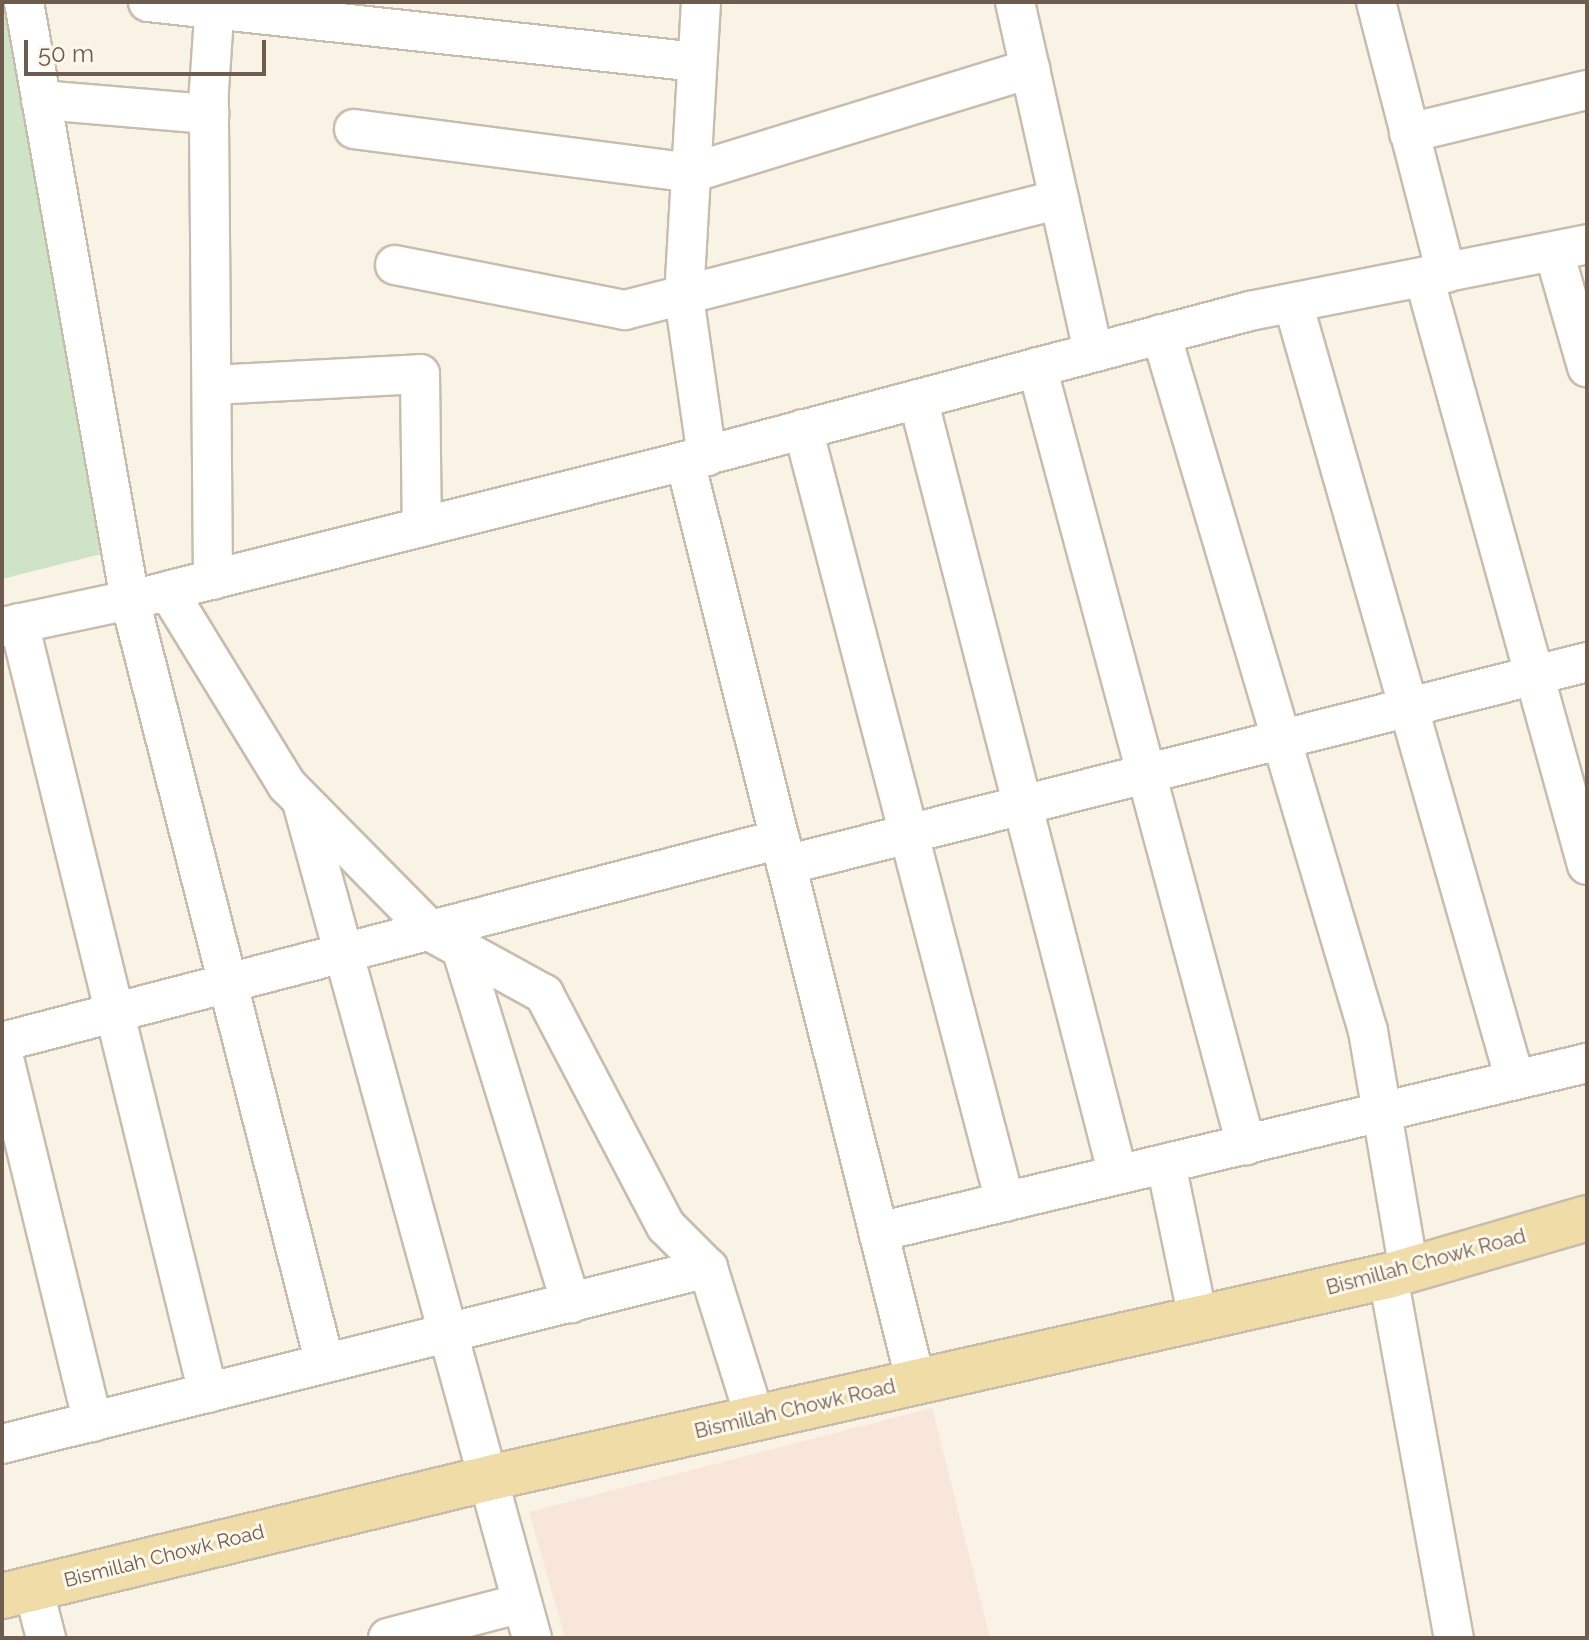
<!DOCTYPE html>
<style>
body{margin:0}
#map{position:relative;width:1589px;height:1640px;overflow:hidden;background:#f9f3e5;font-family:Raleway,sans-serif}
div>[style]{position:absolute}
[style*='--x']{left:calc(var(--x)*1px);top:calc(var(--y)*1px);width:calc(var(--w)*1px);rotate:calc(var(--a)*1deg)}
.commercial>*{inset:0;background:#f8e6da}
.green>*{inset:0;background:#cfe4c6}
.roads{filter:drop-shadow(2px 0 #c8bcad) drop-shadow(-2px 0 #c8bcad) drop-shadow(0 2px #c8bcad) drop-shadow(0 -2px #c8bcad)}
.minor>*{height:38px;margin:-19px;padding:0 19px;transform-origin:19px;border-radius:19px;background:#fff}
.major>*{height:44px;margin:-22px;padding:0 22px;transform-origin:22px;border-radius:22px;background:#efdca6}
span{translate:-50% -50%;white-space:nowrap;text-align:center;line-height:1.15;-webkit-text-stroke:6px #fcf7eb;paint-order:stroke}
.street-label{font-size:20px;color:#6e5d4e}
.frame{position:absolute;inset:0;border:4px solid #6e5d4e;pointer-events:none}
.scale{position:absolute;left:24px;top:40px;width:242px;height:36px;box-sizing:border-box;border:4px solid #6e5d4e;border-top:0;padding-left:10px;font-size:24px;line-height:28px;white-space:nowrap;color:#6e5d4e;-webkit-text-stroke:6px #fcf7eb;paint-order:stroke}
</style>
<div id="map">
<div class="commercial">
<div style="clip-path:polygon(932px 1408px,990px 1638px,565px 1638px,529px 1512px)"></div>
</div>
<div class="green">
<div style="clip-path:polygon(2px 2px,24px 2px,121px 549px,2px 579px)"></div>
</div>
<div class="roads">
<div class="minor">
<div style="--x:24;--y:2;--w:607;--a:79.95"></div>
<div style="--x:130;--y:600;--w:788;--a:75.68"></div>
<div style="--x:148;--y:2;--w:552;--a:6.24"></div>
<div style="--x:701;--y:2;--w:295;--a:93.3"></div>
<div style="--x:684;--y:297;--w:161;--a:81.8"></div>
<div style="--x:1015;--y:2;--w:359;--a:77.4"></div>
<div style="--x:1376;--y:2;--w:280;--a:75.5"></div>
<div style="--x:41;--y:100;--w:169;--a:4.8"></div>
<div style="--x:354;--y:129;--w:340;--a:7.4"></div>
<div style="--x:691;--y:173;--w:355;--a:-17.1"></div>
<div style="--x:1409;--y:133;--w:183;--a:-13.6"></div>
<div style="--x:1554;--y:252;--w:120;--a:74"></div>
<div style="--x:395;--y:265;--w:234;--a:11.1"></div>
<div style="--x:625;--y:310;--w:448;--a:-14.3"></div>
<div style="--x:1424;--y:277;--w:610;--a:74.51"></div>
<div style="--x:1293;--y:303;--w:808;--a:74.05"></div>
<div style="--x:1161;--y:334;--w:727;--a:73.46"></div>
<div style="--x:1368;--y:1031;--w:243;--a:80.3"></div>
<div style="--x:1037;--y:367;--w:806;--a:74.96"></div>
<div style="--x:212;--y:385;--w:208;--a:-3"></div>
<div style="--x:420;--y:374;--w:153;--a:89.3"></div>
<div style="--x:918;--y:399;--w:801;--a:75.55"></div>
<div style="--x:803;--y:429;--w:799;--a:75.35"></div>
<div style="--x:685;--y:461;--w:950;--a:75.92"></div>
<div style="--x:213;--y:580;--w:490;--a:-90.5"></div>
<div style="--x:209;--y:90;--w:88;--a:-86.1"></div>
<div style="--x:168;--y:591;--w:228;--a:58.5"></div>
<div style="--x:287;--y:785;--w:208;--a:45.4"></div>
<div style="--x:433;--y:933;--w:127;--a:28.8"></div>
<div style="--x:544;--y:994;--w:262;--a:62.3"></div>
<div style="--x:666;--y:1226;--w:59;--a:45"></div>
<div style="--x:708;--y:1268;--w:157;--a:72.6"></div>
<div style="--x:19;--y:623;--w:793;--a:76.21"></div>
<div style="--x:2;--y:627;--w:144;--a:-12"></div>
<div style="--x:143;--y:597;--w:559;--a:-14.09"></div>
<div style="--x:685;--y:461;--w:585;--a:-14.87"></div>
<div style="--x:1250;--y:311;--w:344;--a:-11.2"></div>
<div style="--x:302;--y:802;--w:867;--a:74.62"></div>
<div style="--x:786;--y:865;--w:826;--a:-14.22"></div>
<div style="--x:461;--y:948;--w:372;--a:72.8"></div>
<div style="--x:2;--y:1042;--w:804;--a:-14.62"></div>
<div style="--x:2;--y:1050;--w:383;--a:76.3"></div>
<div style="--x:1166;--y:1164;--w:157;--a:78.3"></div>
<div style="--x:878;--y:1232;--w:729;--a:-13.41"></div>
<div style="--x:1388;--y:1276;--w:368;--a:79.7"></div>
<div style="--x:2;--y:1444;--w:728;--a:-14"></div>
<div style="--x:33;--y:1588;--w:52;--a:75.4"></div>
<div style="--x:388;--y:1638;--w:138;--a:-14.6"></div>
</div>
<div class="major">
<div style="--x:2;--y:1596;--w:510;--a:-13.6"></div>
<div style="--x:498;--y:1476;--w:912;--a:-12.67"></div>
<div style="--x:1388;--y:1276;--w:207;--a:-16.2"></div>
</div>
</div>
<div class="street-label">
<span style="left:1426px;top:1262px;rotate:-15deg">Bismillah Chowk Road</span>
<span style="left:795px;top:1409px;rotate:-13deg">Bismillah Chowk Road</span>
<span style="left:164px;top:1556px;rotate:-14deg">Bismillah Chowk Road</span>
</div>
<div class="frame"></div>
<div class="scale">50 m</div>
</div>
